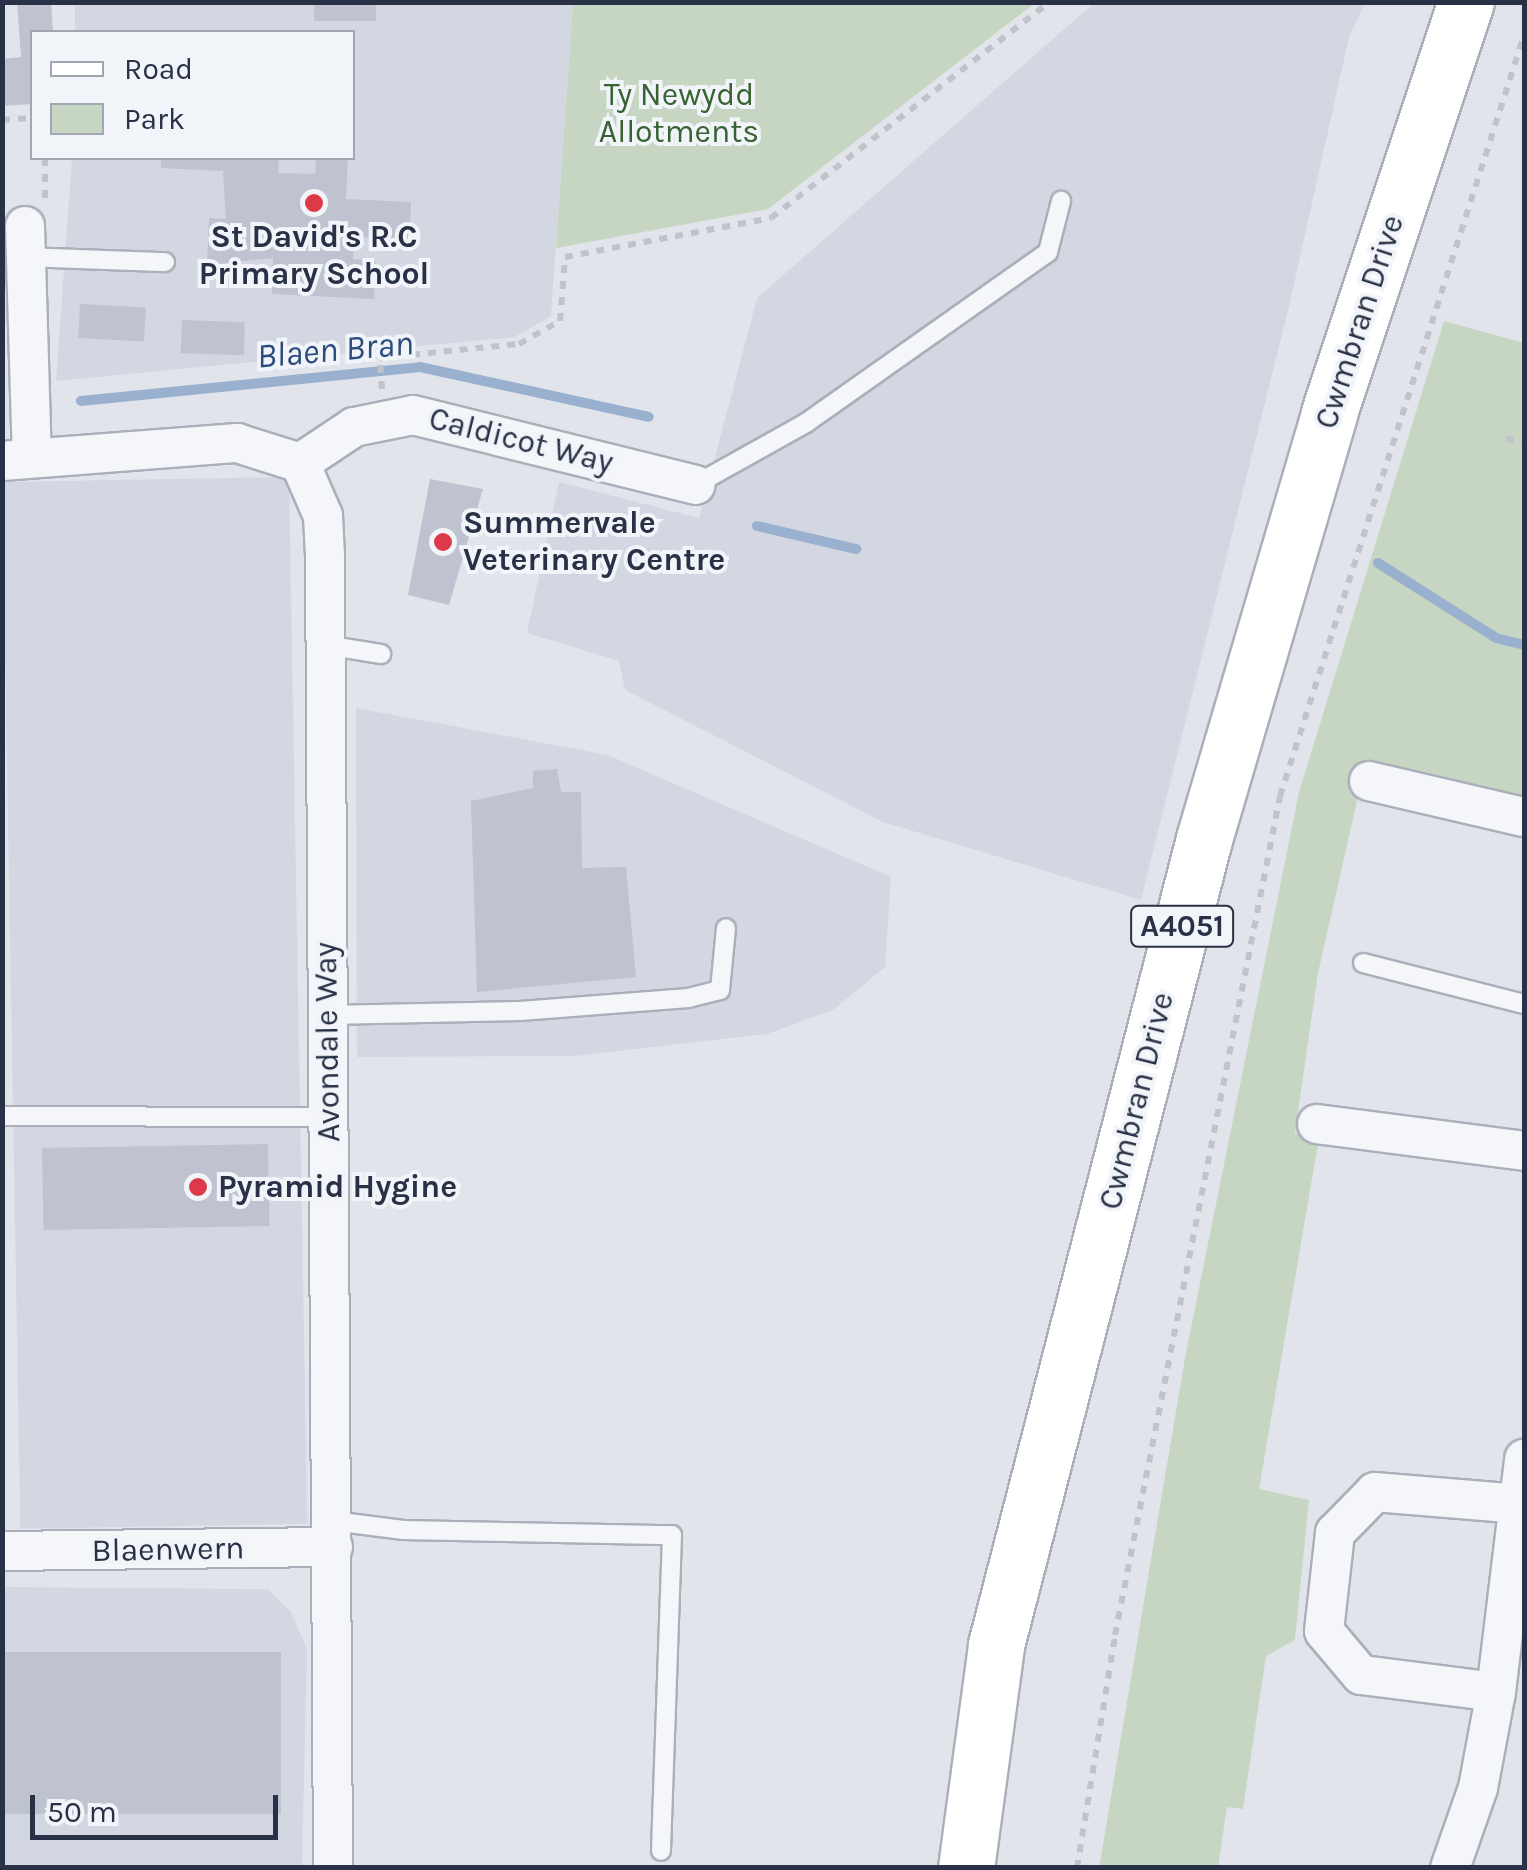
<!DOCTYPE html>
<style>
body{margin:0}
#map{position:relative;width:1527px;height:1870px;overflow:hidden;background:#e1e5eb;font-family:Karla,sans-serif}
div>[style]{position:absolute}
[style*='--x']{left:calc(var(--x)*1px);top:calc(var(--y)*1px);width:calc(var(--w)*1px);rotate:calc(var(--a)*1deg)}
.built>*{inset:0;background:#d3d7e1;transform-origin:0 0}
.green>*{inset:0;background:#c6d6c2}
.stream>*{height:10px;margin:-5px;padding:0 5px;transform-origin:5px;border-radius:5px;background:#99b0cf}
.building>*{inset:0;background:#bec3cf;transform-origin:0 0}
.path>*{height:6px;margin-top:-3px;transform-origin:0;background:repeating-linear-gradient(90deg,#c0c3ca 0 8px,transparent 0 16px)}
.roads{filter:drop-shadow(2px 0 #aaafb9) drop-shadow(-2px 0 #aaafb9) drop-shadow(0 2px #aaafb9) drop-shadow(0 -2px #aaafb9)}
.service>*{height:18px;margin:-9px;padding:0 9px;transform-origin:9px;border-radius:9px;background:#f5f6f9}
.minor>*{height:38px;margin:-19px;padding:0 19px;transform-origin:19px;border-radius:19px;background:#f5f6f9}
.primary>*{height:55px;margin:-27.5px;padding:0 27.5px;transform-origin:27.5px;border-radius:27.5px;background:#fff}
.dots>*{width:28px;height:28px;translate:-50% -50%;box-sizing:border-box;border:5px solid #f1f4f8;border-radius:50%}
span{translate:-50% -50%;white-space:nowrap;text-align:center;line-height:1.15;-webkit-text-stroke:8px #f1f4f8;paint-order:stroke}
.shield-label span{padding:2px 8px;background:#f1f4f8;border:2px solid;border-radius:8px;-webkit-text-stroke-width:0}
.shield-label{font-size:30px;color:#283145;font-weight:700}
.park-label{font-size:32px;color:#396233}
.poi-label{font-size:32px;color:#283145;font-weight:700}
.left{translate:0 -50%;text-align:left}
.street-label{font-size:32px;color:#283145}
.water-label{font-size:35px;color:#2d4c7e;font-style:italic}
.frame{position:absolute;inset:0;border:5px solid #283145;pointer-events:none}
.legend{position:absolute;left:30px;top:30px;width:325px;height:130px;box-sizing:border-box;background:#f1f4f8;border:2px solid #a1a6b0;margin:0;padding:12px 18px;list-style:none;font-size:30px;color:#283145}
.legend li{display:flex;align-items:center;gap:20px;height:50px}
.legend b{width:50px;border:2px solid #a1a6b0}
.scale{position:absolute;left:30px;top:1795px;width:248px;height:45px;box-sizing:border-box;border:5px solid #283145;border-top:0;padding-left:12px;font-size:30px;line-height:35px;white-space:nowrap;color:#283145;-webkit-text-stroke:8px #f1f4f8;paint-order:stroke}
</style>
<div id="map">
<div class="built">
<div style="clip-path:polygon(75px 3px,573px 3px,551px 316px,515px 337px,56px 381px,72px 158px,352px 158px,352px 32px,75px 32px)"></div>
<div style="clip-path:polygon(1094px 3px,1365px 3px,1349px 37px,1288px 311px,1141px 900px,883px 822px,625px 690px,619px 661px,527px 633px,559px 482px,699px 518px,757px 298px)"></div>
<div style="left:289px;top:477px;width:1047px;height:287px;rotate:89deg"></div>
<div style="clip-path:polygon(356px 708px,608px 755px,891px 877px,885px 967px,833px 1010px,767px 1034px,575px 1056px,357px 1057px)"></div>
<div style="clip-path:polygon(3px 1587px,268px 1589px,291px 1612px,307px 1649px,302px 1867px,3px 1868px)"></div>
</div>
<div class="green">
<div style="clip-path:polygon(573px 3px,573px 2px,1035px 3px,768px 209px,556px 248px)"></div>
<div style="clip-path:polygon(1444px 321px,1524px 343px,1524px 798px,1365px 766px,1318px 973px,1295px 1133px,1319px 1138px,1259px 1489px,1309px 1500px,1295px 1640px,1266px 1656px,1243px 1809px,1227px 1807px,1218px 1867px,1099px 1868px,1185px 1358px,1299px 792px)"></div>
</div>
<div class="stream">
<div style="--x:81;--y:401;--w:341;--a:-5.7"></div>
<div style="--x:420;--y:367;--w:234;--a:12.3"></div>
<div style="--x:757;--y:526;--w:102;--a:13.1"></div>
<div style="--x:1378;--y:563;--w:140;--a:32.4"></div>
<div style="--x:1496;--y:638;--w:29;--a:14"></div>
</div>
<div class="building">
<div style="clip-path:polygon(17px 2px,51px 2px,53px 32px,32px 32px,32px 104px,2px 106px,2px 59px,21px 57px)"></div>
<div style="left:314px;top:2px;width:62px;height:19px"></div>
<div style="clip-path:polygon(161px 158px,279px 158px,278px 173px,315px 174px,316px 158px,348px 158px,346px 199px,411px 202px,410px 239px,354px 237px,353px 259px,376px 260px,374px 299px,272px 294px,273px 258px,207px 265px,209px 218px,226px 219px,223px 171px,161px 168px)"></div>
<div style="left:80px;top:304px;width:66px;height:34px;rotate:3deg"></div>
<div style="left:182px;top:320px;width:63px;height:33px;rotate:2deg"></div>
<div style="clip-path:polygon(430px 479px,483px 489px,449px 605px,408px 595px)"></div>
<div style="clip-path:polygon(557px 769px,561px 792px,581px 792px,582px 868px,626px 867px,636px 977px,477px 992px,471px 801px,533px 788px,533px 771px)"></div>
<div style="left:268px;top:1144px;width:82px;height:226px;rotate:89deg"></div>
<div style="left:2px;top:1652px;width:279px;height:162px"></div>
</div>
<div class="path">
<div style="--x:2;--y:120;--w:30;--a:-4"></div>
<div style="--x:45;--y:158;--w:43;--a:90"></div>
<div style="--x:382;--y:389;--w:31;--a:-94"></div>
<div style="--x:380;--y:358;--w:140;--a:-5.8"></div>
<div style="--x:519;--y:344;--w:47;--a:-29.3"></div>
<div style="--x:560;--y:321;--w:64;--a:-85.5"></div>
<div style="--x:565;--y:257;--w:210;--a:-10.7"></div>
<div style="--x:771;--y:218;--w:352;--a:-37.8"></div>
<div style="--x:1506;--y:438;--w:19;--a:16"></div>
<div style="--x:1077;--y:1868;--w:236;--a:-80.7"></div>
<div style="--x:1115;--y:1635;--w:855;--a:-78.87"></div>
<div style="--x:1280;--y:796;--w:799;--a:-72.22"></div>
</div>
<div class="roads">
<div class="service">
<div style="--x:26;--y:257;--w:139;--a:2.1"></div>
<div style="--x:695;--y:485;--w:127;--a:-29.2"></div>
<div style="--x:806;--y:423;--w:296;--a:-35.2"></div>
<div style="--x:1048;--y:252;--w:53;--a:-75.7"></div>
<div style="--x:326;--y:645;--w:56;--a:9.3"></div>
<div style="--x:1363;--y:963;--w:166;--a:14.3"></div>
<div style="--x:328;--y:1015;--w:192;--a:-1.2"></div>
<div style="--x:520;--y:1011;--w:169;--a:-4.4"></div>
<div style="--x:688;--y:998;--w:33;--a:-14"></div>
<div style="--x:720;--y:990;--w:62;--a:-84.5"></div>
<div style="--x:2;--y:1116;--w:327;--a:0.2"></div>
<div style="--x:333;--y:1521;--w:71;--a:7.3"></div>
<div style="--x:403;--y:1530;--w:269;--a:1.1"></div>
<div style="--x:672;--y:1535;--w:316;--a:92"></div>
</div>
<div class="minor">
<div style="--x:25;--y:226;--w:232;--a:88.3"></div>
<div style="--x:2;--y:461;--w:236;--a:-4.4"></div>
<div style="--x:237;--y:443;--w:66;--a:17.6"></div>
<div style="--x:300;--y:463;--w:65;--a:-33.7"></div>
<div style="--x:354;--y:427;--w:60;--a:-11.5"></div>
<div style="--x:413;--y:415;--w:291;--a:13.9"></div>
<div style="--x:300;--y:463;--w:58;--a:66.5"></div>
<div style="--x:323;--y:516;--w:40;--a:87.1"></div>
<div style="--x:325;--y:556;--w:1312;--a:89.65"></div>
<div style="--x:1369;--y:781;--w:159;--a:13.1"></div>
<div style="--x:1317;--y:1124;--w:209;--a:7.4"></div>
<div style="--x:2;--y:1551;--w:331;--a:-0.7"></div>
<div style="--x:1496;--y:1692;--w:136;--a:-172.8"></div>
<div style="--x:1361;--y:1675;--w:57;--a:-130.1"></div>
<div style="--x:1324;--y:1631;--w:99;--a:-83.6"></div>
<div style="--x:1335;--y:1533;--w:57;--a:-45.7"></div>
<div style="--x:1375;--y:1492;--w:145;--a:4.7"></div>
<div style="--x:1450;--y:1868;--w:85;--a:-70.7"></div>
<div style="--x:1478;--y:1788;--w:98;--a:-79.4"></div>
<div style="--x:1496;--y:1692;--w:235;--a:-83.1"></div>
</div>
<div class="primary">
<div style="--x:966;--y:1868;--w:225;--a:-82.3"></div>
<div style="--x:996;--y:1645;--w:832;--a:-75.53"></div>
<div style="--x:1204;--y:839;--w:444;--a:-73.6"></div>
<div style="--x:1329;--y:413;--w:433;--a:-71.6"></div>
</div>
</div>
<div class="dots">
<div style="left:314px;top:203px;background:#dd3a49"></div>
<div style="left:443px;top:542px;background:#dd3a49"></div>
<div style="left:198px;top:1187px;background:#dd3a49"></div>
</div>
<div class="shield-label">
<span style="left:1182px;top:926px">A4051</span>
</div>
<div class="park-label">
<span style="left:679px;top:114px">Ty Newydd<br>Allotments</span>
</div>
<div class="poi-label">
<span style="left:314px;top:256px">St David's R.C<br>Primary School</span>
<span class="left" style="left:463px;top:542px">Summervale<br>Veterinary Centre</span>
<span class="left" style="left:218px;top:1187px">Pyramid Hygine</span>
</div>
<div class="street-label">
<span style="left:1360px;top:322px;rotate:-72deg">Cwmbran Drive</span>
<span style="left:521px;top:441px;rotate:14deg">Caldicot Way</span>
<span style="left:328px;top:1042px;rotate:-91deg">Avondale Way</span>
<span style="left:1137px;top:1101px;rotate:-76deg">Cwmbran Drive</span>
<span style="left:168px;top:1550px;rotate:-1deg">Blaenwern</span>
</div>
<div class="water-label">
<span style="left:335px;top:350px;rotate:-5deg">Blaen Bran</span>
</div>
<div class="frame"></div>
<ul class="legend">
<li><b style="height:12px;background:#fff"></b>Road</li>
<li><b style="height:28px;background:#c6d6c2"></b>Park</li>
</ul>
<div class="scale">50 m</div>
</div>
